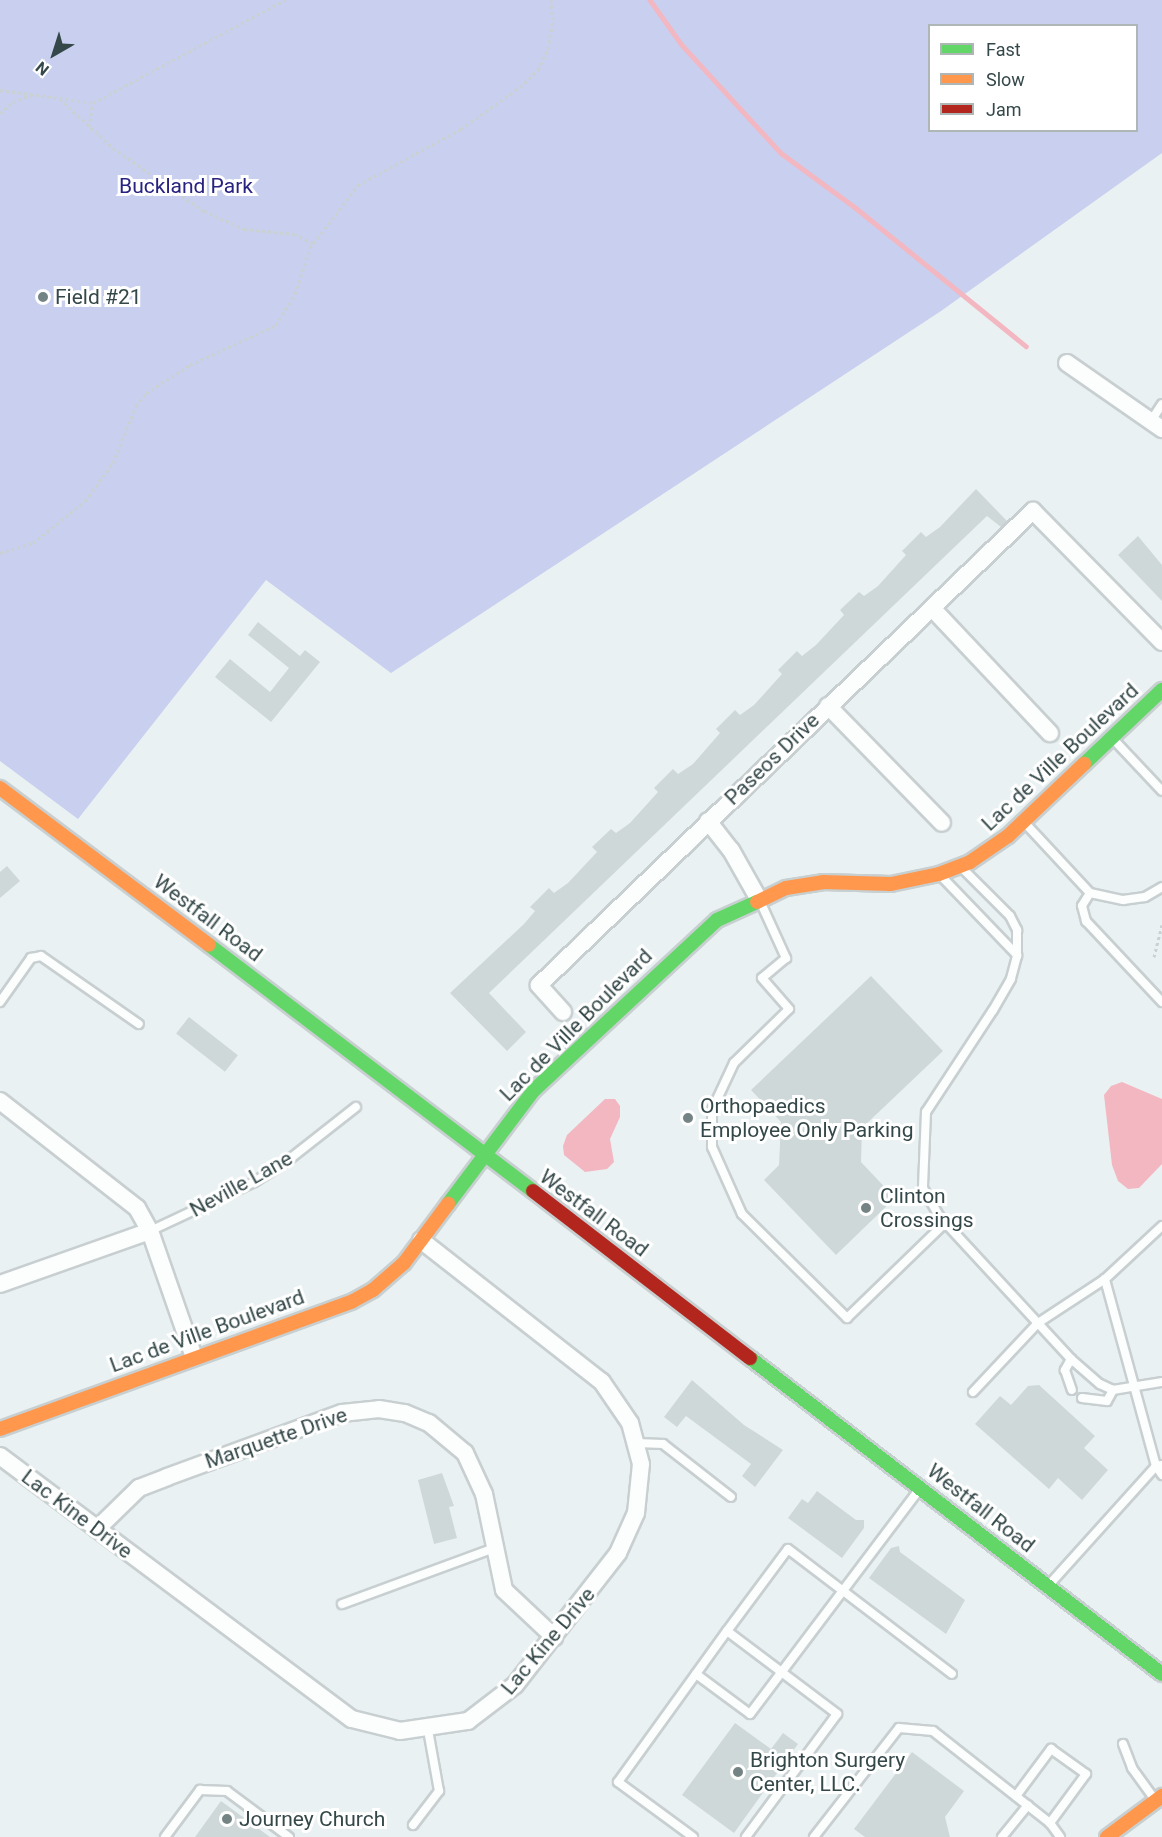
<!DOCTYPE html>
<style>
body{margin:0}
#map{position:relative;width:1162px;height:1837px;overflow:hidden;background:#eaf1f2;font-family:Roboto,sans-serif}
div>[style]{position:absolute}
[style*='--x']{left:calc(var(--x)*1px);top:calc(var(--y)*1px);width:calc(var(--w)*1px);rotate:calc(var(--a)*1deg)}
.green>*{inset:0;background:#c8cfef}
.water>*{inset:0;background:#f3b7c1}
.stream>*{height:4.5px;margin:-2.25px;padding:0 2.25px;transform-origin:2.25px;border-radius:2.25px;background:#f3b7c1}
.building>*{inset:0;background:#cfd8d9;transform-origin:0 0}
.path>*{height:3px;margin-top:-1.5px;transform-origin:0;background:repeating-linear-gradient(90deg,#cad1d2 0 3px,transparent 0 6px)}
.roads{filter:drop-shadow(2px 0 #c8cfd0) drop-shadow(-2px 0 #c8cfd0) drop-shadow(0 2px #c8cfd0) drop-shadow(0 -2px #c8cfd0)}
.lane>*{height:8px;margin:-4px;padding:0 4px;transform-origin:4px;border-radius:4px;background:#fcfdfd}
.street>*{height:16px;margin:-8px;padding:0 8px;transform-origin:8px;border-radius:8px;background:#fcfdfd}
.fast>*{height:14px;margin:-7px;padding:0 7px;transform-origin:7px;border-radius:7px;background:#63d668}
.slow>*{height:14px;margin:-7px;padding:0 7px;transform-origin:7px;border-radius:7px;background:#ff974d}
.jam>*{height:14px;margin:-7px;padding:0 7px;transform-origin:7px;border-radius:7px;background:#b3261e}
.dots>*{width:16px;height:16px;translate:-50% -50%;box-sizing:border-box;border:3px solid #fff;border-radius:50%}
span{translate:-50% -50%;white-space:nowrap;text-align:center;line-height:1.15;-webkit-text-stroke:6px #fff;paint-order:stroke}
.park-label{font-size:21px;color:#282380}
.poi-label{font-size:21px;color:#354849}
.left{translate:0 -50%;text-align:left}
.street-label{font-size:21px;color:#354849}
.legend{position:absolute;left:928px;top:24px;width:210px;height:108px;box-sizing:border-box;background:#fff;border:2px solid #aeb6b6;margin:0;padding:8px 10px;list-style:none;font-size:18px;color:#354849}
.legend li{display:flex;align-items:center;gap:12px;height:30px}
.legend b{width:30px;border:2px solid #aeb6b6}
.north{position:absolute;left:24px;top:24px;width:60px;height:60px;-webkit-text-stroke:4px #fff;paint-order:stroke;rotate:219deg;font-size:16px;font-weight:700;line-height:24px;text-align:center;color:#354849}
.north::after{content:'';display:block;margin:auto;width:21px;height:27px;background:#354849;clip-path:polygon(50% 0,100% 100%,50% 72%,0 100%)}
</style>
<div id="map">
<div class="green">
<div style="clip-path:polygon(evenodd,0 0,1162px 0,1162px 153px,941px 311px,391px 673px,266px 580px,78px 819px,0 761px,0 0,930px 26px,1136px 26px,1136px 130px,930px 130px,930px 26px)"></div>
</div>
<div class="water">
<div style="clip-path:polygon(1122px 1082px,1162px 1099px,1162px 1164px,1139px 1188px,1128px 1189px,1118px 1181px,1112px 1165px,1104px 1095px,1111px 1086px)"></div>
<div style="clip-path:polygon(605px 1099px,615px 1099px,620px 1106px,620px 1117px,610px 1139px,614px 1162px,607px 1169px,585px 1172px,564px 1155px,563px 1146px,567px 1135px)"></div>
</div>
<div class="stream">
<div style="--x:650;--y:0;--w:55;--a:54.6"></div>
<div style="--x:682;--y:45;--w:147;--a:47.5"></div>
<div style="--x:781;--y:153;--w:93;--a:36.3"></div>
<div style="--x:856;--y:208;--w:219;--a:39.1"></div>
</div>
<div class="building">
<div style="clip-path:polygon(976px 489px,1007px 521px,1001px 527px,987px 516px,489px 993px,526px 1032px,507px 1051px,450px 993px,524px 924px,535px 911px,530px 907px,549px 888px,554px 893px,568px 883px,597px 852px,592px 847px,611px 829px,616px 833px,630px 823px,658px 792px,654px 788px,673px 769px,678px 774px,693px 764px,720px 733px,716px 729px,735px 710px,740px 715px,754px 705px,782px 674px,778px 670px,797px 651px,802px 656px,816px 645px,844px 615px,840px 610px,859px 592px,864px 596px,878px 586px,906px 555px,902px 551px,921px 532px,926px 537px,940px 527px)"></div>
<div style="clip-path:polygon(1138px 536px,1162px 565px,1162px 601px,1118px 555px)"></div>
<div style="clip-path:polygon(258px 622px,300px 656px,305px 650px,320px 662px,271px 722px,215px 677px,230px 659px,270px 692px,289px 668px,248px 635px)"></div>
<div style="clip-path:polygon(7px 866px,20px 881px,0 898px,0 872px)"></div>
<div style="clip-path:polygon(871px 976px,943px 1051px,862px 1128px,861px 1162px,895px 1198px,836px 1255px,764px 1180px,779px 1165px,781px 1122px,751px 1090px)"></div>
<div style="left:189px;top:1017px;width:62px;height:21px;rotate:38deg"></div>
<div style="clip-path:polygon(692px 1380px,744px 1425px,783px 1450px,755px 1487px,742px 1476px,751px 1464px,686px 1416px,677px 1427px,664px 1417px)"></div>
<div style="clip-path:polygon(1039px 1385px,1095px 1436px,1084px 1448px,1108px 1470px,1082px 1500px,1058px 1478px,1049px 1489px,975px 1424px,1000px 1396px,1011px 1405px,1028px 1386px)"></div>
<div style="clip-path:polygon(442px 1473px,454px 1506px,449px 1507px,457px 1538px,434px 1544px,418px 1480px)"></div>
<div style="clip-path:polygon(817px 1491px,856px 1520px,864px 1520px,864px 1528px,842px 1558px,788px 1518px,802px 1499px,808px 1503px)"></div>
<div style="clip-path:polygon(899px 1546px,900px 1552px,965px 1600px,946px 1634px,869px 1578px,891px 1548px)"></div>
<div style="clip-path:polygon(735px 1723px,771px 1749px,783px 1733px,798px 1744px,734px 1833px,682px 1795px)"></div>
<div style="clip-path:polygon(912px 1752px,964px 1791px,945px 1817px,950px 1837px,865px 1837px,854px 1829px)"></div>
<div style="clip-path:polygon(221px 1801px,270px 1837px,195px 1837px)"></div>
</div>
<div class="path">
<div style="--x:0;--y:90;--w:94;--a:8"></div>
<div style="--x:93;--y:103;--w:218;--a:-28.2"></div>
<div style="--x:60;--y:99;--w:72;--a:42.8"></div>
<div style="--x:113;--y:148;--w:111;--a:34.7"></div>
<div style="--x:204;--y:211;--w:44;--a:24.2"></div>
<div style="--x:244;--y:229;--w:50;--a:5.7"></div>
<div style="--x:294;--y:234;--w:21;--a:25"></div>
<div style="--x:0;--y:113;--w:17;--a:-40"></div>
<div style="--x:13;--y:102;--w:20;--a:-20"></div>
<div style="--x:89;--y:127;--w:24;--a:-81"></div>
<div style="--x:0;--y:553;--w:34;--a:-17"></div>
<div style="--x:33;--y:543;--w:67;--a:-38.9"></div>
<div style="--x:85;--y:501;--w:47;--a:-53.6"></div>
<div style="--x:113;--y:463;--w:61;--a:-68"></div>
<div style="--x:136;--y:406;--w:16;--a:-52"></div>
<div style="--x:146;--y:393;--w:52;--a:-32.5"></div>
<div style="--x:190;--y:365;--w:95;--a:-24.9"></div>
<div style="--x:276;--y:325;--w:36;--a:-58"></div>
<div style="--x:295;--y:294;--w:48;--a:-71.9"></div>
<div style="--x:310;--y:248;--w:79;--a:-52.7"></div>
<div style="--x:358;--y:185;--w:117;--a:-28.5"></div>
<div style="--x:461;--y:129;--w:72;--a:-35.4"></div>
<div style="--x:520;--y:87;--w:25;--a:-43"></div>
<div style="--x:538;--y:70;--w:23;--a:-65"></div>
<div style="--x:548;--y:49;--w:29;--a:-80"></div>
<div style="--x:553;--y:20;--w:20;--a:-96"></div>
<div style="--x:1154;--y:957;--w:33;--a:-76"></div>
</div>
<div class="roads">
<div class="lane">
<div style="--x:1151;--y:421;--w:20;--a:-57"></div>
<div style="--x:1113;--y:739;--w:71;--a:46.7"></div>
<div style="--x:1024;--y:822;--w:97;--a:47.1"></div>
<div style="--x:1090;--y:893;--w:34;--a:12"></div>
<div style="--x:1123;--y:900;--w:22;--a:-8"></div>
<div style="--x:1145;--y:897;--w:20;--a:-30"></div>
<div style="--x:961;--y:867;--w:69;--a:45"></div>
<div style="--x:1010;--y:916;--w:16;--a:63"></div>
<div style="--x:1017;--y:930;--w:26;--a:90"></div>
<div style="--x:1017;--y:956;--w:24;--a:105"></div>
<div style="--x:1011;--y:979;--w:36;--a:120"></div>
<div style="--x:993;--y:1010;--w:122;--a:123.3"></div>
<div style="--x:926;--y:1112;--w:76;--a:92.3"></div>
<div style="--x:923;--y:1188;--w:32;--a:60"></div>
<div style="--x:939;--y:1216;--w:195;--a:47.3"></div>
<div style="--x:1071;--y:1359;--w:38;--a:41"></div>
<div style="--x:1100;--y:1384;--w:14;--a:25"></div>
<div style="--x:1113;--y:1390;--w:50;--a:-9.3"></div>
<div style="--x:941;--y:876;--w:110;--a:46.1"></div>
<div style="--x:1090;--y:893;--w:15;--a:122"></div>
<div style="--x:1082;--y:906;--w:16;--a:75"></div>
<div style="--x:1086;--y:921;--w:111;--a:46.8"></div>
<div style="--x:760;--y:901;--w:63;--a:65.5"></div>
<div style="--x:786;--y:958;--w:31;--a:140"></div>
<div style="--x:762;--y:978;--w:41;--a:48.9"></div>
<div style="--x:789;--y:1009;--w:77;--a:135.5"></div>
<div style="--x:734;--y:1063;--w:52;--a:115.1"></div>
<div style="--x:712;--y:1110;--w:37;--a:90"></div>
<div style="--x:712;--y:1147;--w:73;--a:65.9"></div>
<div style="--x:742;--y:1214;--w:148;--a:44.7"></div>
<div style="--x:847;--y:1318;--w:136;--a:-44.1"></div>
<div style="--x:0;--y:1002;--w:54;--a:-54.8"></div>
<div style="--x:31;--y:958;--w:10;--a:-11"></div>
<div style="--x:41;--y:956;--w:119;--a:34.8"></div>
<div style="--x:150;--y:1231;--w:115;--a:-25.2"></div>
<div style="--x:254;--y:1182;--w:38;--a:-32"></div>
<div style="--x:286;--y:1162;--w:89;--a:-38.2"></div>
<div style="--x:1071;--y:1359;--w:13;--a:119"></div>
<div style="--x:1065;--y:1370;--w:21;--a:71"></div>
<div style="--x:973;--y:1392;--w:95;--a:-46.7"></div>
<div style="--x:1038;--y:1323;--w:80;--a:-33.3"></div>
<div style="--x:1105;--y:1279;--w:78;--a:-42.9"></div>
<div style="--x:1082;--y:1398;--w:25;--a:7"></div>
<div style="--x:1107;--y:1401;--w:13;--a:-61"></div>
<div style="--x:637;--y:1443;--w:26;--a:2"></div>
<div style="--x:663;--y:1444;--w:86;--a:37.9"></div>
<div style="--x:1162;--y:1465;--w:6;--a:171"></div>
<div style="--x:1156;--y:1466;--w:11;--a:56"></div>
<div style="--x:1048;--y:1586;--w:161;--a:-48"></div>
<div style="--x:1156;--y:1466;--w:194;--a:-105.3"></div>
<div style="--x:342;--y:1604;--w:162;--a:-20.2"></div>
<div style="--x:727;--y:1631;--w:102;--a:-53.4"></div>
<div style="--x:788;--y:1549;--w:206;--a:37.3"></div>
<div style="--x:696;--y:1674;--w:67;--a:36.5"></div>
<div style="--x:750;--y:1714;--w:283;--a:-53"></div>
<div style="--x:1123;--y:1744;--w:26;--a:69"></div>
<div style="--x:1132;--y:1768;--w:39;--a:54"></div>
<div style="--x:1016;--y:1796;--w:59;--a:-53.3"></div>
<div style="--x:1051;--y:1749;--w:43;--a:35.5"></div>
<div style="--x:1086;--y:1774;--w:61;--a:126.3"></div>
<div style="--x:413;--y:1825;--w:43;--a:-52.6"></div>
<div style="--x:439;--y:1791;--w:62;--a:-100.2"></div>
<div style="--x:165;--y:1837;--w:59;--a:-53.3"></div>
<div style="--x:200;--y:1790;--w:27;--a:2"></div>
<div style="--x:227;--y:1791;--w:77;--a:36.6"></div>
<div style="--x:693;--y:1837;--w:93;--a:-143.7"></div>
<div style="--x:618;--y:1782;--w:186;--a:-54.2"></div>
<div style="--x:727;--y:1631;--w:138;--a:37"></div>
<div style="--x:837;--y:1714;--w:153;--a:126.5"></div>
<div style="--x:814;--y:1837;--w:138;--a:-52.1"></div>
<div style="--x:899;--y:1728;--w:34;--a:5"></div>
<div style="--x:933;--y:1731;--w:149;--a:38.2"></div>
<div style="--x:1050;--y:1823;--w:17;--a:54"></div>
<div style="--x:1002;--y:1837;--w:41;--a:-50.9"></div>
</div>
<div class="street">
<div style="--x:1067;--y:363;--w:116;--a:34.8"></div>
<div style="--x:932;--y:608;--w:172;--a:46.7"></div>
<div style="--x:828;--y:706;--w:163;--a:45.7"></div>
<div style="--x:708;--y:821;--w:37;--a:52"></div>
<div style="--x:731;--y:850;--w:55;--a:60.6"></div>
<div style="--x:563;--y:1012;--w:36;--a:-132"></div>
<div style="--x:539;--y:985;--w:685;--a:-43.82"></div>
<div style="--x:1033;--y:511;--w:184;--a:45.4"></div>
<div style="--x:0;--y:1101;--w:174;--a:38"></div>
<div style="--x:137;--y:1208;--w:26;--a:61"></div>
<div style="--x:150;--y:1231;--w:133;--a:70.8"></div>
<div style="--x:0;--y:1284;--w:159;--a:-19.5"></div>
<div style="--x:0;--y:1456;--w:439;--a:36.8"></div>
<div style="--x:352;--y:1719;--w:49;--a:14"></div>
<div style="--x:400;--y:1731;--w:69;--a:-8.4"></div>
<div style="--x:468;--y:1721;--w:59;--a:-37.5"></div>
<div style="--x:515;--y:1685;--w:167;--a:-52"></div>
<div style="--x:618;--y:1553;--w:44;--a:-65.8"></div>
<div style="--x:636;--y:1513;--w:49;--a:-84.2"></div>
<div style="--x:641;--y:1464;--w:42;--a:-105"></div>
<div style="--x:630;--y:1423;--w:50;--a:-124.3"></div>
<div style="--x:602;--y:1382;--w:230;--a:-141.9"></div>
<div style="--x:97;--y:1529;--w:59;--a:-44.3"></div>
<div style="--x:139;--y:1488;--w:30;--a:-21"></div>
<div style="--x:167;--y:1477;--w:186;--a:-20.1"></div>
<div style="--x:342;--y:1413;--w:37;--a:-6"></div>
<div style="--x:379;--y:1409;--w:26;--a:9"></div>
<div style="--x:405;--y:1413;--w:26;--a:23"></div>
<div style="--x:429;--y:1423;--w:47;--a:39.8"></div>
<div style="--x:465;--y:1453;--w:45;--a:65.1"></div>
<div style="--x:484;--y:1494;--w:98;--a:78.2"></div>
<div style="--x:504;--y:1590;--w:69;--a:43.2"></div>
</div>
<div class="fast">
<div style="--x:1084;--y:764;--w:108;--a:-43.5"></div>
<div style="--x:209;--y:945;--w:407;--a:37.2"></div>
<div style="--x:448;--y:1204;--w:141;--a:-53"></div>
<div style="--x:533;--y:1091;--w:251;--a:-42.9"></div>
<div style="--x:717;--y:920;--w:44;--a:-24.2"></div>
<div style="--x:750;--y:1358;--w:519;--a:37.49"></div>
</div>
<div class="slow">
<div style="--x:0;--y:788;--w:261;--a:36.9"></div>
<div style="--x:757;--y:902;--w:32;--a:-26"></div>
<div style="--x:786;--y:888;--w:37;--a:-9"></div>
<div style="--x:823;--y:882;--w:68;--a:1.7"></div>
<div style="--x:891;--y:884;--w:49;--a:-11.8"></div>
<div style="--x:939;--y:874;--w:33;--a:-21"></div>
<div style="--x:970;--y:862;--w:46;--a:-34.4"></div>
<div style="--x:1008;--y:836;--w:105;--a:-43.5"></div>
<div style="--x:0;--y:1429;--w:375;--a:-19.9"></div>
<div style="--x:353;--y:1301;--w:23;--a:-29"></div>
<div style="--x:373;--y:1290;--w:41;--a:-41.1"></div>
<div style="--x:404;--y:1263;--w:74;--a:-53.3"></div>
<div style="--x:1107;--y:1837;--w:69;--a:-36.7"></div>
</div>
<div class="jam">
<div style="--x:533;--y:1191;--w:274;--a:37.6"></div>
</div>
</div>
<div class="dots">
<div style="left:43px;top:297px;background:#748384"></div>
<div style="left:688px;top:1118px;background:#748384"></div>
<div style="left:866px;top:1208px;background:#748384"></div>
<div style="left:738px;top:1772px;background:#748384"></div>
<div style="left:227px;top:1819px;background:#748384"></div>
</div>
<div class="park-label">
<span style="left:186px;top:186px">Buckland Park</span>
</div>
<div class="poi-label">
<span class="left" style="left:55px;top:297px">Field #21</span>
<span class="left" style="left:700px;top:1118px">Orthopaedics<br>Employee Only Parking</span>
<span class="left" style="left:880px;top:1208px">Clinton<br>Crossings</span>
<span class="left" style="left:750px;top:1772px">Brighton Surgery<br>Center, LLC.</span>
<span class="left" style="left:239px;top:1819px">Journey Church</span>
</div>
<div class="street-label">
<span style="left:1060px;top:757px;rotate:-43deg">Lac de Ville Boulevard</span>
<span style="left:772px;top:759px;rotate:-44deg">Paseos Drive</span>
<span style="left:208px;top:918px;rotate:37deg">Westfall Road</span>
<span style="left:576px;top:1025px;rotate:-45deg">Lac de Ville Boulevard</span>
<span style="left:241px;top:1184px;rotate:-29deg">Neville Lane</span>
<span style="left:594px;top:1213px;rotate:37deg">Westfall Road</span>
<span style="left:207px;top:1331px;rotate:-20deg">Lac de Ville Boulevard</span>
<span style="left:276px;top:1438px;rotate:-19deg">Marquette Drive</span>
<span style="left:981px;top:1508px;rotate:38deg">Westfall Road</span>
<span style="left:77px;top:1514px;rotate:37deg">Lac Kine Drive</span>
<span style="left:548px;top:1641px;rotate:-50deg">Lac Kine Drive</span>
</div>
<ul class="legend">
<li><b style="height:8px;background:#63d668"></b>Fast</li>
<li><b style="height:8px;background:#ff974d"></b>Slow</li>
<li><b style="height:8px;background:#b3261e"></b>Jam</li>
</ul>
<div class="north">N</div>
</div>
